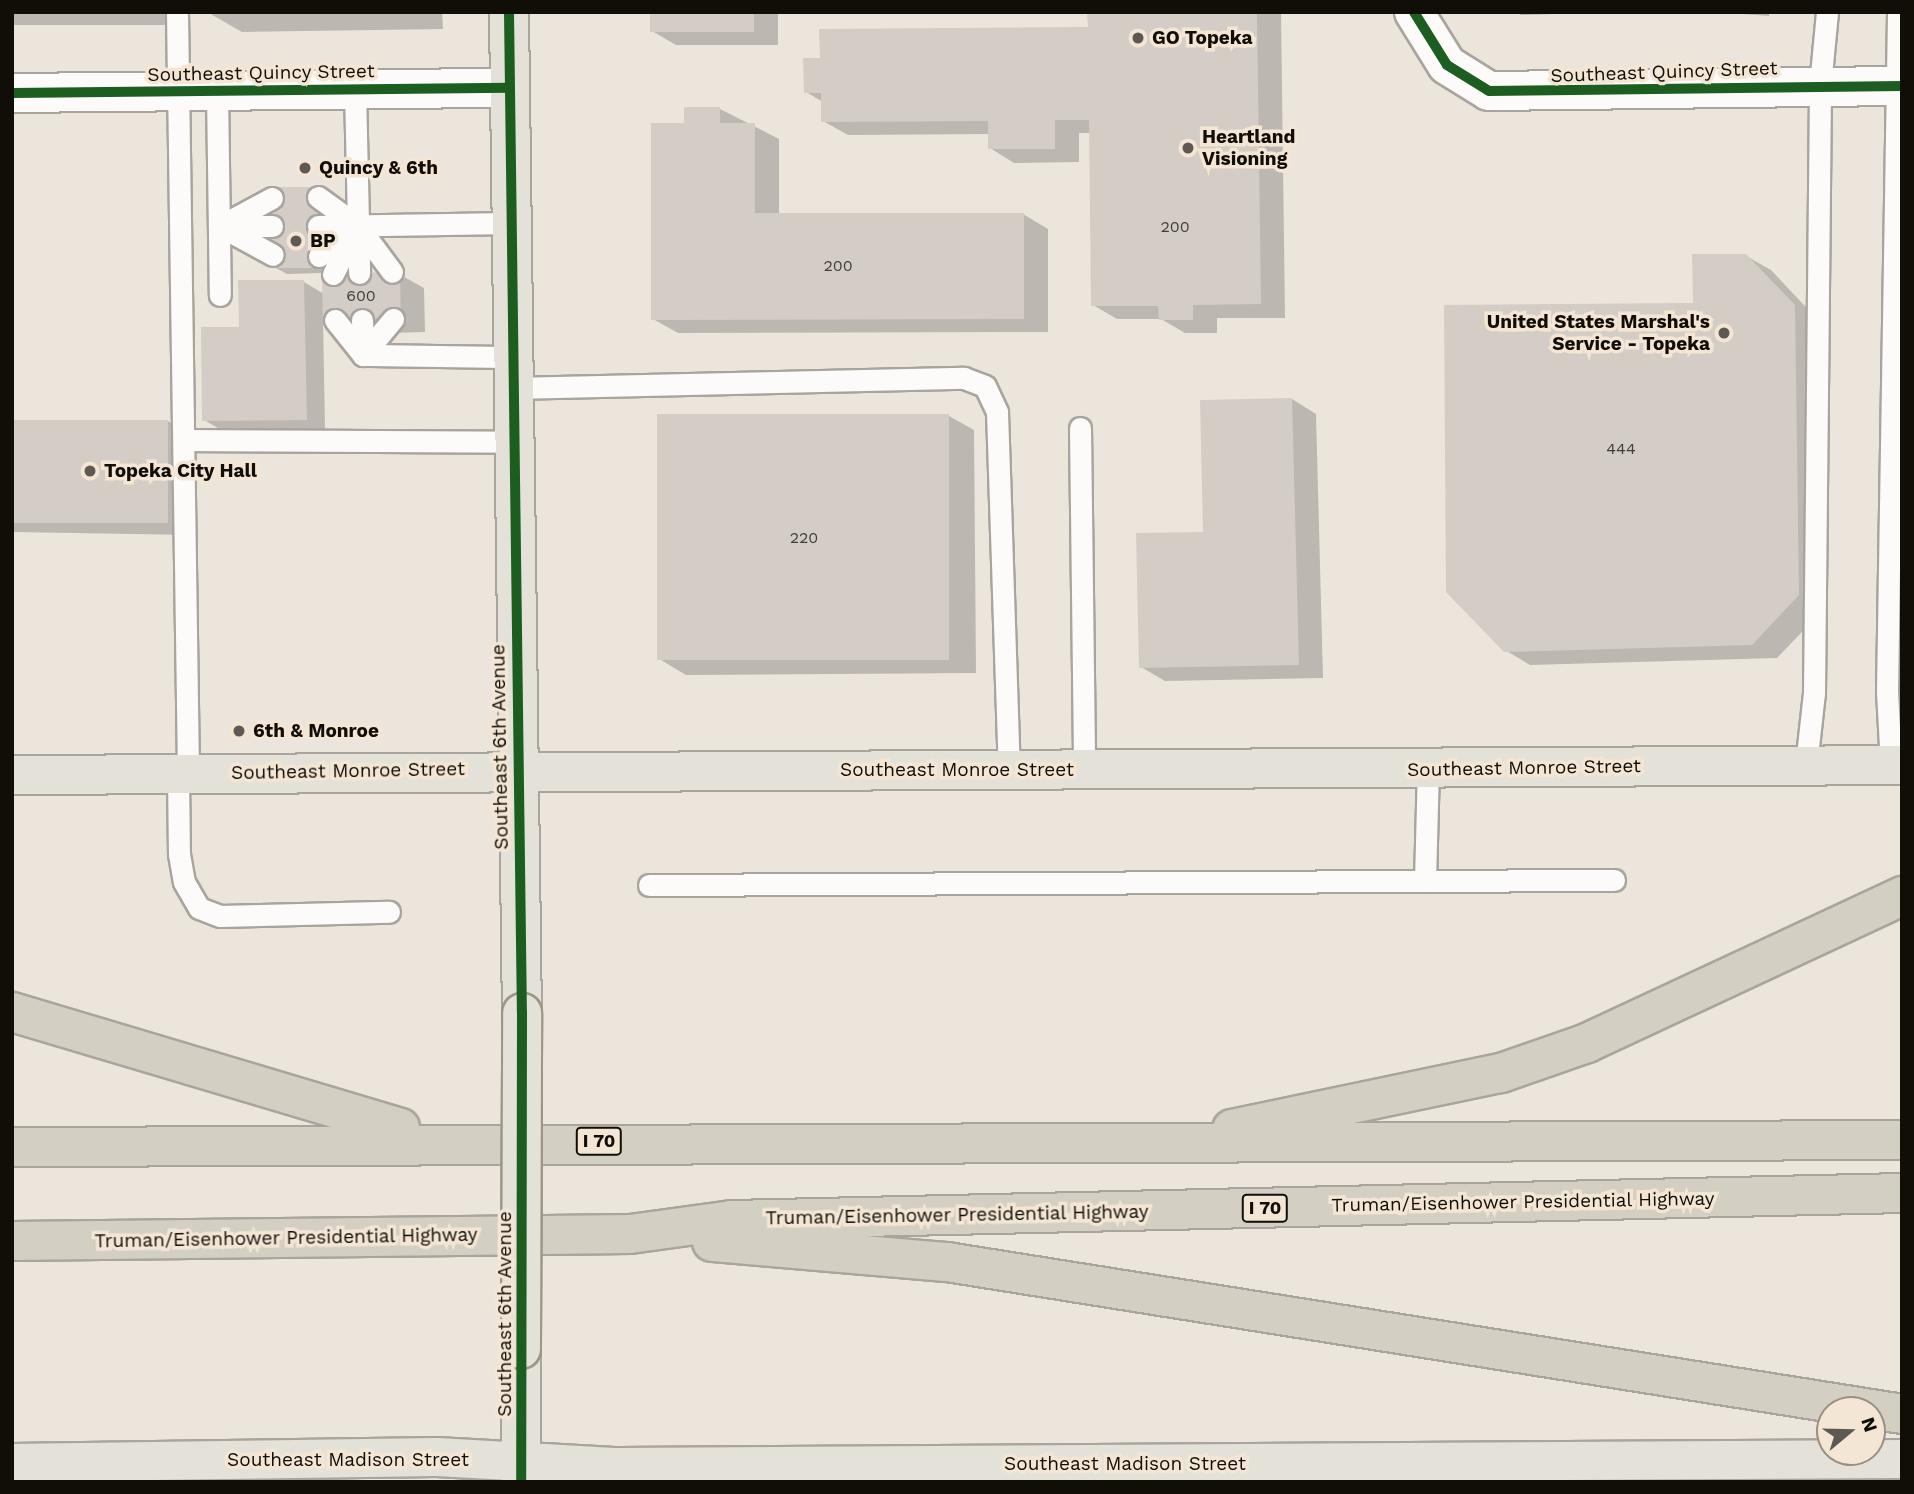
<!DOCTYPE html>
<style>
body{margin:0}
#map{position:relative;width:1914px;height:1494px;overflow:hidden;background:#ece5dc;font-family:"Work Sans",sans-serif}
div>[style]{position:absolute}
[style*='--x']{left:calc(var(--x)*1px);top:calc(var(--y)*1px);width:calc(var(--w)*1px);rotate:calc(var(--a)*1deg)}
.shadow>*{inset:0;background:#0003;transform-origin:0 0}
.building>*{inset:0;background:#d3cdc5;transform-origin:0 0}
.roads{filter:drop-shadow(2px 0 #a9a49d) drop-shadow(-2px 0 #a9a49d) drop-shadow(0 2px #a9a49d) drop-shadow(0 -2px #a9a49d)}
.service>*{height:21px;margin:-10.5px;padding:0 10.5px;transform-origin:10.5px;border-radius:10.5px;background:#fcfbfa}
.minor>*{height:38px;margin:-19px;padding:0 19px;transform-origin:19px;border-radius:19px;background:#fcfbfa}
.tertiary>*{height:38px;margin:-19px;padding:0 19px;transform-origin:19px;border-radius:19px;background:#fcfbfa}
.primary>*{height:38px;margin:-19px;padding:0 19px;transform-origin:19px;border-radius:19px;background:#e4e1d9}
.motorway>*{height:38px;margin:-19px;padding:0 19px;transform-origin:19px;border-radius:19px;background:#d3cfc3}
.bridges{filter:drop-shadow(2px 0 #9d9687) drop-shadow(-2px 0 #9d9687) drop-shadow(0 2px #9d9687) drop-shadow(0 -2px #9d9687)}
.primary-bridge>*{height:38px;margin:-19px;padding:0 19px;transform-origin:19px;border-radius:19px;background:#e4e1d9}
.cycleway>*{height:10px;margin:-5px;padding:0 5px;transform-origin:5px;border-radius:5px;background:#1b5e20}
.dots>*{width:19px;height:19px;translate:-50% -50%;box-sizing:border-box;border:4px solid #f3e6d5;border-radius:50%}
span{translate:-50% -50%;white-space:nowrap;text-align:center;line-height:1.15;-webkit-text-stroke:7px #f3e6d5;paint-order:stroke}
.number-label{font-size:16px;color:#423d36}
.number-label span{-webkit-text-stroke-width:0}
.shield-label span{padding:2px 5px;background:#f3e6d5;border:2px solid;border-radius:5px;-webkit-text-stroke-width:0}
.shield-label{font-size:18px;color:#110d07;font-weight:700}
.poi-label{font-size:19px;color:#110d07;font-weight:700}
.left{translate:0 -50%;text-align:left}
.right{translate:-100% -50%;text-align:right}
.street-label{font-size:19px;color:#110d07}
.frame{position:absolute;inset:0;border:14px solid #110d07;pointer-events:none}
.north{position:absolute;left:1816px;top:1396px;width:70px;height:70px;box-sizing:border-box;background:#f3e6d5;border:2px solid #998f83;border-radius:50%;rotate:71deg;font-size:19px;font-weight:700;line-height:28px;text-align:center;color:#110d07}
.north::after{content:'';display:block;margin:auto;width:24px;height:32px;background:#5e5952;clip-path:polygon(50% 0,100% 100%,50% 72%,0 100%)}
</style>
<div id="map">
<div class="shadow">
<div style="left:12px;top:12px;width:173px;height:13px"></div>
<div style="clip-path:polygon(207px 12px,442px 12px,443px 29px,242px 32px)"></div>
<div style="clip-path:polygon(651px 12px,778px 12px,778px 45px,676px 45px,652px 31px)"></div>
<div style="clip-path:polygon(1089px 12px,1281px 12px,1285px 318px,1217px 318px,1217px 333px,1185px 333px,1161px 319px,1117px 319px,1093px 305px,1090px 133px,1079px 133px,1079px 162px,1014px 163px,990px 148px,990px 134px,848px 135px,823px 121px,823px 102px,806px 92px,1089px 28px)"></div>
<div style="clip-path:polygon(1516px 12px,1621px 12px,1521px 15px)"></div>
<div style="clip-path:polygon(1715px 12px,1769px 12px,1769px 16px)"></div>
<div style="clip-path:polygon(720px 109px,779px 139px,779px 215px,1023px 214px,1048px 229px,1048px 332px,678px 333px,653px 319px,685px 125px)"></div>
<div style="clip-path:polygon(273px 189px,330px 196px,331px 276px,399px 274px,424px 288px,425px 332px,350px 334px,323px 318px,325px 429px,223px 431px,204px 420px,241px 329px,304px 282px,324px 294px,323px 273px,287px 274px,274px 267px)"></div>
<div style="clip-path:polygon(1746px 256px,1771px 270px,1819px 321px,1823px 610px,1777px 658px,1530px 665px,1505px 650px,1695px 305px)"></div>
<div style="clip-path:polygon(1292px 399px,1316px 414px,1323px 678px,1165px 681px,1141px 667px,1205px 534px)"></div>
<div style="clip-path:polygon(949px 416px,974px 430px,976px 673px,686px 675px,661px 660px)"></div>
<div style="clip-path:polygon(168px 421px,192px 435px,193px 535px,12px 532px,12px 422px)"></div>
</div>
<div class="building">
<div style="left:650px;top:12px;width:104px;height:20px"></div>
<div style="clip-path:polygon(1087px 12px,1257px 12px,1261px 304px,1193px 305px,1193px 320px,1159px 320px,1158px 306px,1091px 306px,1089px 120px,1055px 120px,1055px 149px,988px 149px,988px 121px,821px 122px,821px 93px,804px 93px,803px 58px,820px 58px,819px 29px,1088px 27px)"></div>
<div style="clip-path:polygon(684px 107px,720px 107px,720px 123px,755px 123px,755px 213px,1024px 213px,1024px 319px,651px 320px,651px 123px,684px 123px)"></div>
<div style="left:271px;top:187px;width:47px;height:81px"></div>
<div style="clip-path:polygon(1692px 254px,1746px 254px,1795px 305px,1799px 595px,1752px 645px,1504px 652px,1446px 592px,1444px 305px,1693px 303px)"></div>
<div style="left:400px;top:272px;width:46px;height:78px;rotate:89deg"></div>
<div style="clip-path:polygon(238px 280px,304px 280px,307px 420px,202px 421px,201px 327px,239px 327px)"></div>
<div style="clip-path:polygon(1292px 398px,1299px 665px,1139px 668px,1136px 533px,1203px 532px,1200px 400px)"></div>
<div style="left:949px;top:414px;width:246px;height:292px;rotate:90deg"></div>
<div style="left:12px;top:420px;width:156px;height:103px"></div>
</div>
<div class="roads">
<div class="service">
<div style="--x:177;--y:12;--w:761;--a:89.17"></div>
<div style="--x:355;--y:90;--w:183;--a:88.7"></div>
<div style="--x:217;--y:91;--w:204;--a:89.2"></div>
<div style="--x:318;--y:197;--w:49;--a:35.9"></div>
<div style="--x:358;--y:226;--w:57;--a:53.5"></div>
<div style="--x:220;--y:226;--w:60;--a:28.7"></div>
<div style="--x:220;--y:226;--w:59;--a:-28.3"></div>
<div style="--x:222;--y:226;--w:50;--a:0"></div>
<div style="--x:318;--y:226;--w:193;--a:-0.9"></div>
<div style="--x:319;--y:256;--w:44;--a:-37.6"></div>
<div style="--x:333;--y:274;--w:53;--a:-62.9"></div>
<div style="--x:335;--y:320;--w:45;--a:51.3"></div>
<div style="--x:363;--y:355;--w:47;--a:-50.2"></div>
<div style="--x:362;--y:320;--w:35;--a:88"></div>
<div style="--x:363;--y:355;--w:149;--a:0.8"></div>
<div style="--x:512;--y:388;--w:452;--a:-1.3"></div>
<div style="--x:964;--y:378;--w:22;--a:21"></div>
<div style="--x:985;--y:386;--w:29;--a:65"></div>
<div style="--x:997;--y:412;--w:358;--a:88.1"></div>
<div style="--x:1080;--y:428;--w:342;--a:89.3"></div>
<div style="--x:185;--y:440;--w:328;--a:0.3"></div>
<div style="--x:1806;--y:765;--w:72;--a:-83.7"></div>
<div style="--x:1814;--y:693;--w:608;--a:-89.43"></div>
<div style="--x:1820;--y:85;--w:73;--a:-84.5"></div>
<div style="--x:1891;--y:765;--w:73;--a:-93.1"></div>
<div style="--x:1887;--y:692;--w:680;--a:-89.07"></div>
<div style="--x:178;--y:774;--w:80;--a:89.3"></div>
<div style="--x:179;--y:854;--w:28;--a:80"></div>
<div style="--x:184;--y:882;--w:30;--a:60"></div>
<div style="--x:199;--y:908;--w:22;--a:21"></div>
<div style="--x:220;--y:916;--w:169;--a:-1.4"></div>
<div style="--x:1425;--y:881;--w:111;--a:-88.5"></div>
<div style="--x:649;--y:885;--w:965;--a:-0.3"></div>
</div>
<div class="minor">
<div style="--x:12;--y:93;--w:497;--a:-0.6"></div>
</div>
<div class="tertiary">
<div style="--x:1414;--y:12;--w:62;--a:58.1"></div>
<div style="--x:1447;--y:65;--w:49;--a:31.8"></div>
<div style="--x:1489;--y:91;--w:413;--a:-0.7"></div>
</div>
<div class="primary">
<div style="--x:509;--y:12;--w:1001;--a:89.26"></div>
<div style="--x:12;--y:775;--w:1890;--a:-0.3"></div>
<div style="--x:12;--y:1463;--w:425;--a:-0.8"></div>
<div style="--x:437;--y:1457;--w:181;--a:3.2"></div>
<div style="--x:618;--y:1467;--w:1284;--a:-0.36"></div>
<div style="--x:521;--y:1482;--w:133;--a:-90"></div>
</div>
<div class="motorway">
<div style="--x:12;--y:1012;--w:405;--a:16.6"></div>
<div style="--x:1232;--y:1129;--w:275;--a:-11.8"></div>
<div style="--x:1501;--y:1073;--w:91;--a:-19.2"></div>
<div style="--x:1587;--y:1043;--w:348;--a:-25"></div>
<div style="--x:12;--y:1147;--w:1890;--a:-0.21"></div>
<div style="--x:12;--y:1241;--w:618;--a:-0.65"></div>
<div style="--x:630;--y:1234;--w:103;--a:-7.8"></div>
<div style="--x:732;--y:1220;--w:1170;--a:-1.32"></div>
<div style="--x:712;--y:1242;--w:236;--a:4.9"></div>
<div style="--x:947;--y:1262;--w:967;--a:9.04"></div>
</div>
</div>
<div class="bridges">
<div class="primary-bridge">
<div style="--x:521;--y:1349;--w:336;--a:-89.8"></div>
</div>
</div>
<div class="cycleway">
<div style="--x:509;--y:12;--w:1001;--a:89.26"></div>
<div style="--x:522;--y:1013;--w:469;--a:90.1"></div>
<div style="--x:1414;--y:12;--w:62;--a:58.1"></div>
<div style="--x:1447;--y:65;--w:49;--a:31.8"></div>
<div style="--x:1489;--y:91;--w:413;--a:-0.7"></div>
<div style="--x:12;--y:93;--w:497;--a:-0.6"></div>
</div>
<div class="dots">
<div style="left:1138px;top:38px;background:#5e5952"></div>
<div style="left:1188px;top:148px;background:#5e5952"></div>
<div style="left:305px;top:168px;background:#5e5952"></div>
<div style="left:296px;top:241px;background:#5e5952"></div>
<div style="left:1724px;top:333px;background:#5e5952"></div>
<div style="left:90px;top:471px;background:#5e5952"></div>
<div style="left:239px;top:731px;background:#5e5952"></div>
</div>
<div class="number-label">
<span style="left:1175px;top:227px">200</span>
<span style="left:838px;top:266px">200</span>
<span style="left:361px;top:296px">600</span>
<span style="left:1621px;top:449px">444</span>
<span style="left:804px;top:538px">220</span>
</div>
<div class="shield-label">
<span style="left:599px;top:1141px">I 70</span>
<span style="left:1265px;top:1208px">I 70</span>
</div>
<div class="poi-label">
<span class="left" style="left:1152px;top:38px">GO Topeka</span>
<span class="left" style="left:1202px;top:148px">Heartland<br>Visioning</span>
<span class="left" style="left:319px;top:168px">Quincy &amp; 6th</span>
<span class="left" style="left:310px;top:241px">BP</span>
<span class="right" style="left:1710px;top:333px">United States Marshal's<br>Service - Topeka</span>
<span class="left" style="left:104px;top:471px">Topeka City Hall</span>
<span class="left" style="left:253px;top:731px">6th &amp; Monroe</span>
</div>
<div class="street-label">
<span style="left:1664px;top:72px;rotate:-2deg">Southeast Quincy Street</span>
<span style="left:261px;top:73px;rotate:-1deg">Southeast Quincy Street</span>
<span style="left:500px;top:747px;rotate:-91deg">Southeast 6th Avenue</span>
<span style="left:1524px;top:768px;rotate:-1deg">Southeast Monroe Street</span>
<span style="left:957px;top:770px">Southeast Monroe Street</span>
<span style="left:348px;top:771px;rotate:-1deg">Southeast Monroe Street</span>
<span style="left:1523px;top:1202px;rotate:-1deg">Truman/Eisenhower Presidential Highway</span>
<span style="left:957px;top:1215px;rotate:-1deg">Truman/Eisenhower Presidential Highway</span>
<span style="left:286px;top:1238px;rotate:-1deg">Truman/Eisenhower Presidential Highway</span>
<span style="left:505px;top:1314px;rotate:-90deg">Southeast 6th Avenue</span>
<span style="left:348px;top:1460px">Southeast Madison Street</span>
<span style="left:1125px;top:1464px">Southeast Madison Street</span>
</div>
<div class="frame"></div>
<div class="north">N</div>
</div>
